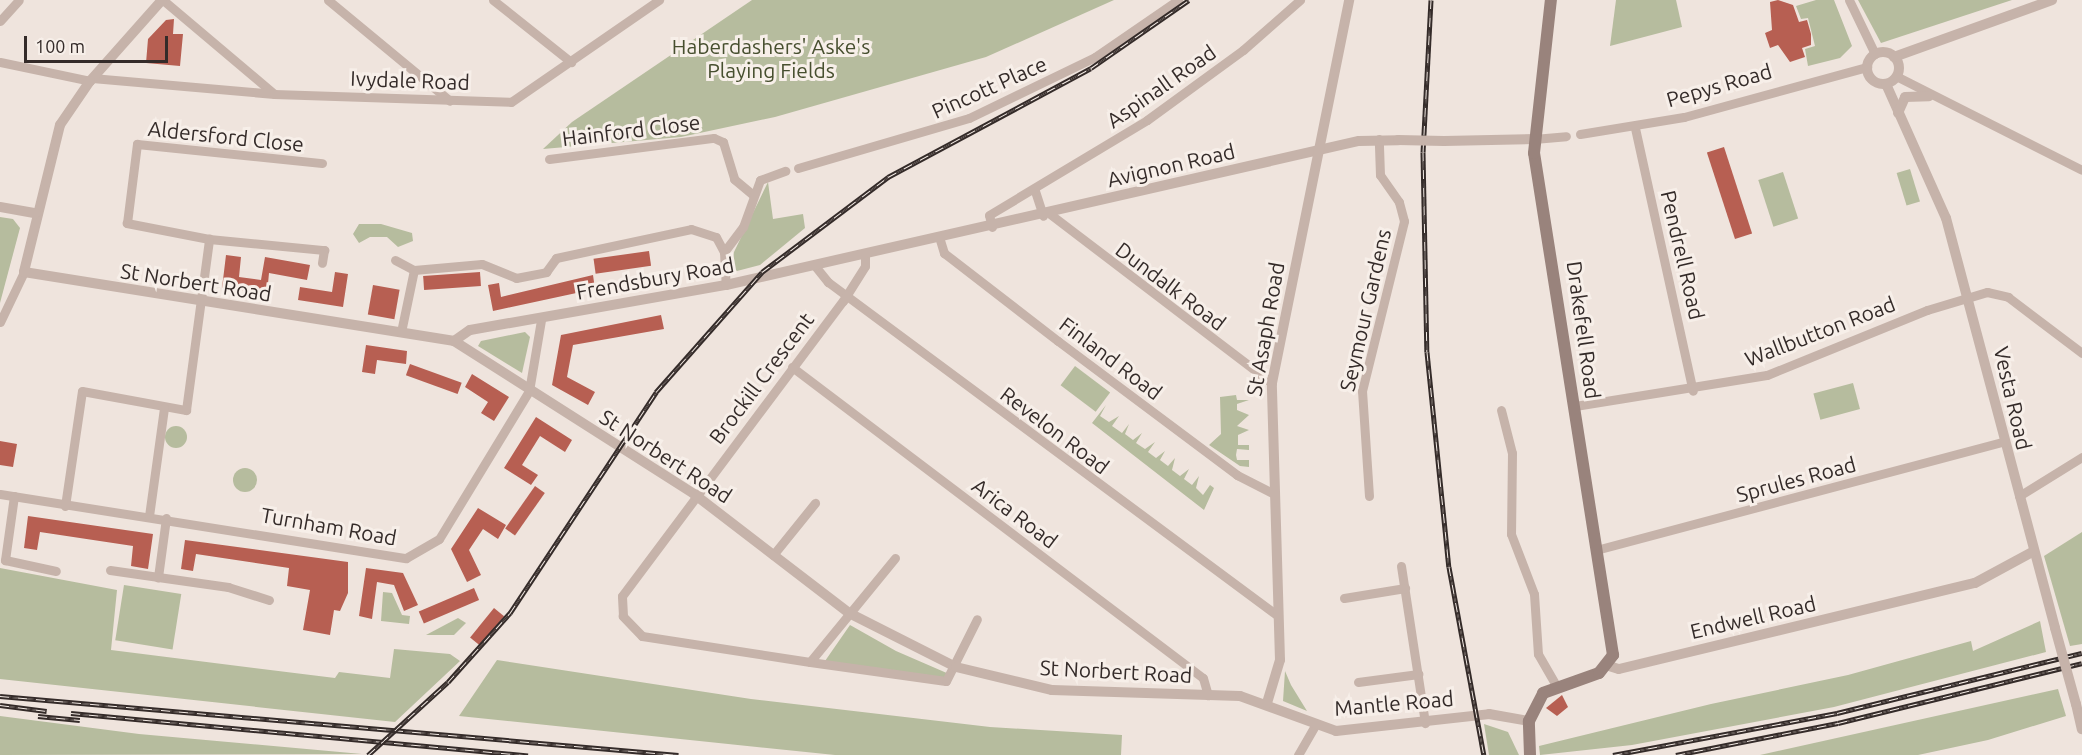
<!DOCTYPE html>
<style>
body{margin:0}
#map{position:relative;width:2082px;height:755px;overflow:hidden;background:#efe4dd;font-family:Ubuntu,sans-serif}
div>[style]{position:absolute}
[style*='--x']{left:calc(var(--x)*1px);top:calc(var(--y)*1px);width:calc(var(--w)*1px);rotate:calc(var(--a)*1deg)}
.green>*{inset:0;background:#b6bc9e;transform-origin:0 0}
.round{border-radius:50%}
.building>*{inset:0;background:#b75f52;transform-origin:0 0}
.minor>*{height:9px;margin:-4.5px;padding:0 4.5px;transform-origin:4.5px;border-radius:4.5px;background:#c6b3aa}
.tertiary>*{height:10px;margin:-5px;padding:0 5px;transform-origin:5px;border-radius:5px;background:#c6b3aa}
.tertiary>.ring{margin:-5px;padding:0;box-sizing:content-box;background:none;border:10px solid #c6b3aa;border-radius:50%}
.secondary>*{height:12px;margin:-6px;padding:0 6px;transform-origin:6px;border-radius:6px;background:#99837c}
.rail>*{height:5px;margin-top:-2.5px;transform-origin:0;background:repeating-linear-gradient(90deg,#f7efe9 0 9px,#342b29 0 18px);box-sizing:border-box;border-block:2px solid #342b29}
.tertiary-bridge>*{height:10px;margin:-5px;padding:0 5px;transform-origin:5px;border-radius:5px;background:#c6b3aa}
span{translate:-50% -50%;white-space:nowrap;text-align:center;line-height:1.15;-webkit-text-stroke:6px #f7efe9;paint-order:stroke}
.park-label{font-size:21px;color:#474f2f}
.street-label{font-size:21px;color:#342b29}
.scale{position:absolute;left:24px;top:36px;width:144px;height:27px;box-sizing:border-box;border:3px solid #342b29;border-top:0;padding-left:8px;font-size:18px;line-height:21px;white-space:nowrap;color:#342b29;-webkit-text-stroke:4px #f7efe9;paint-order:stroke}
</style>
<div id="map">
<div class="green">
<div style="clip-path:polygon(752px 0,1114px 0,986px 57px,775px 117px,681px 137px,543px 149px,572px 122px)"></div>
<div style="clip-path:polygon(1616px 0,1676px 0,1682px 27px,1610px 46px)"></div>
<div style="clip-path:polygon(1816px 0,1834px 0,1852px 46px,1840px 58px,1808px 66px,1805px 49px,1815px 46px,1808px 18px,1801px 19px,1796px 6px)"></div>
<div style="clip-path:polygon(1858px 0,2012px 0,1881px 43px)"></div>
<div style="left:1910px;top:169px;width:34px;height:14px;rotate:73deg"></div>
<div style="left:1783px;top:172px;width:49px;height:26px;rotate:72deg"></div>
<div style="clip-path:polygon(768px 182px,773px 219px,803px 214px,805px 228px,760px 265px,737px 271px,731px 267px,734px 252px)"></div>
<div style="clip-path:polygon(0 217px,13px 219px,20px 228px,0 303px)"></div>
<div style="clip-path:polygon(359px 224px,381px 224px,412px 233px,413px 241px,398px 247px,387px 237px,370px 237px,359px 243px,353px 234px)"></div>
<div style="clip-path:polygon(525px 332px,530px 337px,522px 373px,478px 346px,481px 341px)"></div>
<div style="left:1075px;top:366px;width:44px;height:24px;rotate:37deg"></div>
<div style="left:1853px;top:383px;width:27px;height:41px;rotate:75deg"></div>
<div style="clip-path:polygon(1236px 395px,1237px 400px,1249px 400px,1237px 404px,1237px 410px,1249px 415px,1237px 426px,1249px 430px,1238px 435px,1238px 445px,1249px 445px,1249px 450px,1237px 449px,1236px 455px,1237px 460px,1249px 460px,1249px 467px,1240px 466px,1209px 445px,1221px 434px,1220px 397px)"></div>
<div style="clip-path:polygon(1106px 405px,1100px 416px,1109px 422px,1119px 416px,1112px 426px,1122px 433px,1129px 424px,1125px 434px,1133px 440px,1142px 433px,1136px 443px,1145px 449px,1155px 442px,1148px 452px,1156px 458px,1165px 451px,1160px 460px,1168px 466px,1175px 458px,1172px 470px,1180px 476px,1189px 469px,1184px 479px,1192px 485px,1199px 476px,1196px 488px,1203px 495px,1210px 485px,1214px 488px,1204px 510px,1092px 423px)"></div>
<div class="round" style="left:165px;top:426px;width:22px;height:22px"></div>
<div class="round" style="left:233px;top:468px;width:24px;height:24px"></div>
<div style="clip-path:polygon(2082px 532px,2082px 644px,2070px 646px,2044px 556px)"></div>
<div style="clip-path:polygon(0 568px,117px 590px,111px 650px,335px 678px,339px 672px,390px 678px,394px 649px,450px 654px,460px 661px,395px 722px,0 679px)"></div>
<div style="left:124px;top:585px;width:58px;height:56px;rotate:9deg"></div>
<div style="clip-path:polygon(383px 592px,392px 593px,402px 615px,410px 616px,409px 624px,381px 621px)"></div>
<div style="clip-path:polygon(458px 618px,466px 623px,454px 635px,426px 635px)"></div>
<div style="clip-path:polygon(2040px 621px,2046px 652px,1834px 707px,1632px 745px,1540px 755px,1539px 746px,1711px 704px,1848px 675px,1971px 641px,1973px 651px)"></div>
<div style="clip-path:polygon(850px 625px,896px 651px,949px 674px,946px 678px,825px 661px)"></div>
<div style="clip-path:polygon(497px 660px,751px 699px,990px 727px,1122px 735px,1121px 755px,835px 755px,459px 716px)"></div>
<div style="clip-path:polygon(1285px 671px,1291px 685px,1307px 711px,1283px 701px)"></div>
<div style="clip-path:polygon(2058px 689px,2066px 716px,1988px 740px,1918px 755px,1760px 755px)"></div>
<div style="clip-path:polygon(0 716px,139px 734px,362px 754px,0 755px)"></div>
<div style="clip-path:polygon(1484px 724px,1508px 732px,1519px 755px,1489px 755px)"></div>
</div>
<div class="building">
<div style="clip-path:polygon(1778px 0,1793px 5px,1799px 22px,1807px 20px,1811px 34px,1811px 45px,1802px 48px,1805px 57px,1790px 62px,1778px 45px,1770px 48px,1765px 33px,1772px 30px,1770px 2px)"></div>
<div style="clip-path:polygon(174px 19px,173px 34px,183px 34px,180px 66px,146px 63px,148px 39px,166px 20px)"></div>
<div style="left:1724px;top:147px;width:91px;height:18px;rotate:72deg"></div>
<div style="left:649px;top:251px;width:15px;height:56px;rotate:82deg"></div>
<div style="clip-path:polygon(226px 255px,241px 257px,239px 277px,261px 280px,265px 257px,310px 265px,307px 280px,269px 273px,267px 294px,222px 288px)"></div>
<div style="clip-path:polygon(335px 272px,348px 274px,343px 307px,298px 300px,300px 287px,332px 292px)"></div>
<div style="left:480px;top:272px;width:14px;height:57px;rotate:86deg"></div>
<div style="clip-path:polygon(593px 275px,595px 289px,493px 311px,488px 285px,499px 283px,501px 297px)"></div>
<div style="left:373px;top:285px;width:27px;height:30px;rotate:10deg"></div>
<div style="clip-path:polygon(661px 315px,664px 329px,573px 345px,567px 377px,595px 392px,588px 405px,552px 385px,561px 335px)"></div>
<div style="clip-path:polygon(366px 345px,407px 351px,406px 364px,377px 360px,375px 374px,362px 372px)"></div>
<div style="left:410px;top:364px;width:55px;height:12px;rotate:20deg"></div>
<div style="clip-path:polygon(472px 374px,509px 397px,494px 421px,481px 413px,488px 402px,465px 387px)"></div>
<div style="clip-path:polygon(536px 417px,572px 440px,565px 452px,540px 436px,522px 465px,538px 475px,531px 485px,504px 468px)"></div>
<div style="clip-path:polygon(0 441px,17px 444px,13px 467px,0 465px)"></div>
<div style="left:535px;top:486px;width:12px;height:52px;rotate:35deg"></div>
<div style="clip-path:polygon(478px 508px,506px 525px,498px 539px,483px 529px,469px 550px,481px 575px,467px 582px,451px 549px)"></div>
<div style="clip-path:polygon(28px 516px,153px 534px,148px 569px,131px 566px,133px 546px,40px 532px,37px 550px,24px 548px)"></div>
<div style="clip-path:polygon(185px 540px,348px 562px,348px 593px,340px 611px,334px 610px,330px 635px,303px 630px,310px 590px,287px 586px,289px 568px,196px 554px,193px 571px,181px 569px)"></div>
<div style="clip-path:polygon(366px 568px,403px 573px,418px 605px,404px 611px,394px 585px,377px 582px,372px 619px,359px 616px)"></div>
<div style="left:474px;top:588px;width:13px;height:60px;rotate:67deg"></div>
<div style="left:494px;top:608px;width:13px;height:38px;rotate:39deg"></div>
<div style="clip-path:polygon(1562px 695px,1568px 707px,1557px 716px,1546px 708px)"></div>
</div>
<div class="minor">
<div style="--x:163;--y:0;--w:144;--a:40.2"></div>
<div style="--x:328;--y:0;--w:158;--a:39.6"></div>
<div style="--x:493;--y:0;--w:100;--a:38.5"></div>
<div style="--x:1849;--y:0;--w:60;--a:64.3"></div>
<div style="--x:0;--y:21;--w:28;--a:-48"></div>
<div style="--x:0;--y:62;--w:92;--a:11.9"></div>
<div style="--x:1896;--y:76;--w:208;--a:26.8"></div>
<div style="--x:92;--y:78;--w:183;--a:5"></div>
<div style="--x:274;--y:94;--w:237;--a:1.9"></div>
<div style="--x:511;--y:102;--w:180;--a:-34.6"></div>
<div style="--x:1635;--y:128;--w:269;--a:77.6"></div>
<div style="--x:1580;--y:134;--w:105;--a:-9.3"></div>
<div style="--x:1684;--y:117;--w:190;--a:-15.3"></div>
<div style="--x:1534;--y:139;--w:32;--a:-5"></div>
<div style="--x:549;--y:159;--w:166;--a:-7.3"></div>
<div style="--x:714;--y:138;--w:10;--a:24"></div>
<div style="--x:723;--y:142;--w:39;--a:73"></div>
<div style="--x:734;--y:179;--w:25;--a:40"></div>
<div style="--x:798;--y:168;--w:178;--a:-16.3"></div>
<div style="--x:969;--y:118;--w:140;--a:-25.8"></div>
<div style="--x:1095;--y:57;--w:101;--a:-34.5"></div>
<div style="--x:1035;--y:191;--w:26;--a:72"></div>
<div style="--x:1050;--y:214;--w:279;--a:37.3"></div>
<div style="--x:992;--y:227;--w:12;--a:-104"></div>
<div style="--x:989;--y:215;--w:184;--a:-31"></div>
<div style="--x:1147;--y:120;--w:119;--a:-36.1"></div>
<div style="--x:1243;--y:50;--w:76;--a:-41.3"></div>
<div style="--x:209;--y:239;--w:116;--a:5.5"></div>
<div style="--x:324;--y:250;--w:13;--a:99"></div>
<div style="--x:940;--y:240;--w:14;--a:73"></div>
<div style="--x:944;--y:253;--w:144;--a:37.7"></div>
<div style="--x:1058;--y:341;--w:224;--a:36.8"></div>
<div style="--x:1237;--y:475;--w:39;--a:27"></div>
<div style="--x:724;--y:252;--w:31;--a:-53"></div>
<div style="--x:743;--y:227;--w:50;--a:-70.1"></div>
<div style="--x:760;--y:180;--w:27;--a:-20"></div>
<div style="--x:395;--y:260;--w:21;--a:28"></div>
<div style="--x:815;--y:266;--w:21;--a:51"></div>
<div style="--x:828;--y:282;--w:560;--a:36.58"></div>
<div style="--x:414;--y:270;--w:68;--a:-5"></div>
<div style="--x:482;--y:264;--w:37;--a:22"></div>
<div style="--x:516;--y:278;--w:31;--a:-11"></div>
<div style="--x:546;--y:272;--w:17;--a:-54"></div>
<div style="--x:556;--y:258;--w:138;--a:-12.1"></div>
<div style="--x:691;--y:229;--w:26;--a:18"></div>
<div style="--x:716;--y:237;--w:17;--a:62"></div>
<div style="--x:724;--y:252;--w:33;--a:87"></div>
<div style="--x:0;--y:322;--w:55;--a:-64.4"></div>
<div style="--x:401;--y:332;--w:63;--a:-78.2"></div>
<div style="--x:792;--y:367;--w:515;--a:37.11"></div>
<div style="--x:1203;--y:678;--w:18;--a:74"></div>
<div style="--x:1575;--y:406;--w:194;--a:-9.2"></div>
<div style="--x:1767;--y:375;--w:173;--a:-22.1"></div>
<div style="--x:1927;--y:310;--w:63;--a:-16.7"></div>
<div style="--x:1987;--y:292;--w:22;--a:13"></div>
<div style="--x:2008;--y:297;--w:93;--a:37.1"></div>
<div style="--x:1501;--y:410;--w:44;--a:75.7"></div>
<div style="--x:1512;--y:453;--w:81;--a:90.7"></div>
<div style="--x:1511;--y:534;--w:64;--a:69"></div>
<div style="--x:1534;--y:594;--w:60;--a:86.2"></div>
<div style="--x:1538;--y:654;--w:36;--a:60"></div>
<div style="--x:0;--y:494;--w:411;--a:9"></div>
<div style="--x:406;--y:558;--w:38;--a:-30"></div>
<div style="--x:439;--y:539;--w:173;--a:-58.7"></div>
<div style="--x:529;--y:391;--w:72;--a:-80.4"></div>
<div style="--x:14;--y:496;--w:65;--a:98"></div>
<div style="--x:5;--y:560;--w:52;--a:12.2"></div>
<div style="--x:1369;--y:496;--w:105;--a:-93.8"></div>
<div style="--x:1362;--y:391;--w:175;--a:-76.1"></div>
<div style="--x:1404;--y:221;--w:20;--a:-105"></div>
<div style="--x:1399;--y:202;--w:33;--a:-125"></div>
<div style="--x:1380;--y:175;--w:36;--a:-92"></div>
<div style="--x:2019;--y:496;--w:74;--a:-31.8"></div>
<div style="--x:65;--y:506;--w:116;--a:-81.6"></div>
<div style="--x:82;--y:391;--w:106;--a:10.4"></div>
<div style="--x:186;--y:410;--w:173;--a:-82.3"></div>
<div style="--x:209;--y:239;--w:84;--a:-169"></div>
<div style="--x:127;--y:223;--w:80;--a:-82.8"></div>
<div style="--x:137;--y:144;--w:186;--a:5.9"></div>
<div style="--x:149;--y:516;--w:109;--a:-82.1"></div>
<div style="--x:166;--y:518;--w:60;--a:97.7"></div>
<div style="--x:158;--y:577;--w:71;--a:8.1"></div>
<div style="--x:228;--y:587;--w:43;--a:17.6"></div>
<div style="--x:1596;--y:550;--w:421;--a:-14.9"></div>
<div style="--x:773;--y:555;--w:67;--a:-51.1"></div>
<div style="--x:895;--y:558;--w:134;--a:129.3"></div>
<div style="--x:810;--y:662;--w:137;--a:8"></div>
<div style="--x:946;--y:681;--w:69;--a:-63.4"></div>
<div style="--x:1401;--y:566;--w:159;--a:81.3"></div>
<div style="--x:110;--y:570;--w:49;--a:8.3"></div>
<div style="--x:1344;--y:598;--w:62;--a:-9.3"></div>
<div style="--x:810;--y:662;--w:170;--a:-171.2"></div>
<div style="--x:642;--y:636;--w:28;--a:-134"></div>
<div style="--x:623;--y:616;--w:20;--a:-93"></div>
<div style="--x:622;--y:596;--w:369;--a:-53.2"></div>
<div style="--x:843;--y:301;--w:41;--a:-57.8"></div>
<div style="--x:865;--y:266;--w:10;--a:-90"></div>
<div style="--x:1358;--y:682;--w:61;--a:-7.6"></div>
<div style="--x:1298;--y:755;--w:34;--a:-60"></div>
</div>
<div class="tertiary">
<div style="--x:162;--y:0;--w:108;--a:131.6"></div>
<div style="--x:90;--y:81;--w:53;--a:124.3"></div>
<div style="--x:60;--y:125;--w:151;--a:103.8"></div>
<div style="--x:24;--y:272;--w:436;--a:9.1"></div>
<div style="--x:454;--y:341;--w:285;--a:32.5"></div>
<div style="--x:694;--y:494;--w:195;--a:37.5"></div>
<div style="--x:849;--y:613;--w:120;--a:26.8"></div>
<div style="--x:956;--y:667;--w:99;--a:13.5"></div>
<div style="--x:1052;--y:690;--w:188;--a:1.8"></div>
<div style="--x:1240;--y:696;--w:102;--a:20"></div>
<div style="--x:1336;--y:731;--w:154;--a:-6.3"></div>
<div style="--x:1489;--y:714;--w:41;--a:9.9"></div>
<div class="ring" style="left:1867px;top:52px;width:22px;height:22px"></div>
<div style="--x:1894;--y:57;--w:168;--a:-19.8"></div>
<div style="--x:1886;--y:84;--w:147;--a:65.9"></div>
<div style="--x:1946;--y:218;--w:424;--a:75.1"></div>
<div style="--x:1898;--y:113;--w:17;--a:-66"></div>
<div style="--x:1905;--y:97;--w:24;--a:-2"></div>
<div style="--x:1444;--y:141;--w:90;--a:-1.3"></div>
<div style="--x:0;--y:207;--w:36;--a:10"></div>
<div style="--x:454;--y:341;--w:19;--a:-35"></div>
<div style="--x:470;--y:330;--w:260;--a:-10"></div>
<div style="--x:726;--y:285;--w:649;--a:-12.82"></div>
<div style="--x:1359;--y:141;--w:39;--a:-1"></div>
<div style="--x:1609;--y:666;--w:10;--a:17"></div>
<div style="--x:1619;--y:669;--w:366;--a:-13.6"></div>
<div style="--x:1975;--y:583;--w:67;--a:-28.5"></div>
<div style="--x:1267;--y:703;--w:45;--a:-73.2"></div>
<div style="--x:1280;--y:660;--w:277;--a:-91.7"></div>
<div style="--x:1272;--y:383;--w:391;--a:-78.6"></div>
<div style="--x:2076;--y:704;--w:26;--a:77"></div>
</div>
<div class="secondary">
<div style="--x:1530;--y:755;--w:34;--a:-92"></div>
<div style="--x:1529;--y:721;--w:31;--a:-63"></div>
<div style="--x:1543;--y:693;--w:59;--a:-19.7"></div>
<div style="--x:1599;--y:673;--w:23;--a:-52"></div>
<div style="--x:1613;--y:655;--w:508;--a:-98.94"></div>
<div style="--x:1534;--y:153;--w:154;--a:-83.7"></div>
</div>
<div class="rail">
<div style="--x:1431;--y:0;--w:152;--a:93"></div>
<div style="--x:1423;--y:152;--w:200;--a:88.9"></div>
<div style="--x:1427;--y:352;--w:216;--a:84.2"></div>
<div style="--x:1449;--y:567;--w:191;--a:79.5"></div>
<div style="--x:0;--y:696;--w:681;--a:4.97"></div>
<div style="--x:0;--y:705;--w:47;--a:7.3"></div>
<div style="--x:71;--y:713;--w:459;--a:5.3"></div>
<div style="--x:38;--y:716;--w:42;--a:5.4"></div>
<div style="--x:368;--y:755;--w:108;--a:-42.4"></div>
<div style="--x:448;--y:682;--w:93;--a:-48.1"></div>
<div style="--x:510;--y:613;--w:265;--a:-56.5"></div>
<div style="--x:656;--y:392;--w:160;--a:-48.5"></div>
<div style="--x:762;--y:272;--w:158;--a:-37"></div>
<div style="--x:888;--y:177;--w:230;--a:-28.2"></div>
<div style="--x:1091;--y:68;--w:119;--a:-34.8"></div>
<div style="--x:1613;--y:755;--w:228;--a:-10.6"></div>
<div style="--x:1837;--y:713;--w:252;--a:-13.8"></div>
<div style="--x:1676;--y:755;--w:165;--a:-11.2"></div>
<div style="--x:1838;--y:723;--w:251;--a:-13.8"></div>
</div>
<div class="tertiary-bridge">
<div style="--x:1398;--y:140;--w:46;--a:1.2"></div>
<div style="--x:2055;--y:628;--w:79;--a:74.6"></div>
</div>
<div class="park-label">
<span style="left:771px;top:58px">Haberdashers' Aske's<br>Playing Fields</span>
</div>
<div class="street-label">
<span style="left:410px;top:80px;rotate:2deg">Ivydale Road</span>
<span style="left:1719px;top:85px;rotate:-16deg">Pepys Road</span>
<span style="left:1161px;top:86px;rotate:-35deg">Aspinall Road</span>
<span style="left:989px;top:87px;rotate:-24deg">Pincott Place</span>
<span style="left:631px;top:130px;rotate:-7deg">Hainford Close</span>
<span style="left:226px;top:136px;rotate:6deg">Aldersford Close</span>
<span style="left:1171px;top:165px;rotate:-13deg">Avignon Road</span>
<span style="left:1683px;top:255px;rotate:77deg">Pendrell Road</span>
<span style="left:655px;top:278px;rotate:-10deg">Frendsbury Road</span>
<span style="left:196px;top:282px;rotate:9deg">St Norbert Road</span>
<span style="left:1171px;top:286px;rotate:37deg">Dundalk Road</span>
<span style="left:1365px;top:310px;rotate:-77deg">Seymour Gardens</span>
<span style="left:1265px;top:329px;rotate:-80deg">St Asaph Road</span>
<span style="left:1584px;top:330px;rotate:82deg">Drakefell Road</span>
<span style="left:1820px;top:331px;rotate:-21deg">Wallbutton Road</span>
<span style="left:1111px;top:358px;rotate:37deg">Finland Road</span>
<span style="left:761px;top:378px;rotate:-53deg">Brockill Crescent</span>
<span style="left:2013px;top:398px;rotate:77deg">Vesta Road</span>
<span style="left:1055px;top:430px;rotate:37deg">Revelon Road</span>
<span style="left:666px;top:456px;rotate:33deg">St Norbert Road</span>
<span style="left:1796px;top:479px;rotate:-15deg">Sprules Road</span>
<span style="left:1015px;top:513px;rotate:37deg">Arica Road</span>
<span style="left:329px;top:526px;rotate:10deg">Turnham Road</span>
<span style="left:1753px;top:617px;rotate:-13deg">Endwell Road</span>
<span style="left:1116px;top:671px;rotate:3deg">St Norbert Road</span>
<span style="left:1394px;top:703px;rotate:-5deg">Mantle Road</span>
</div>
<div class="scale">100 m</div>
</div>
